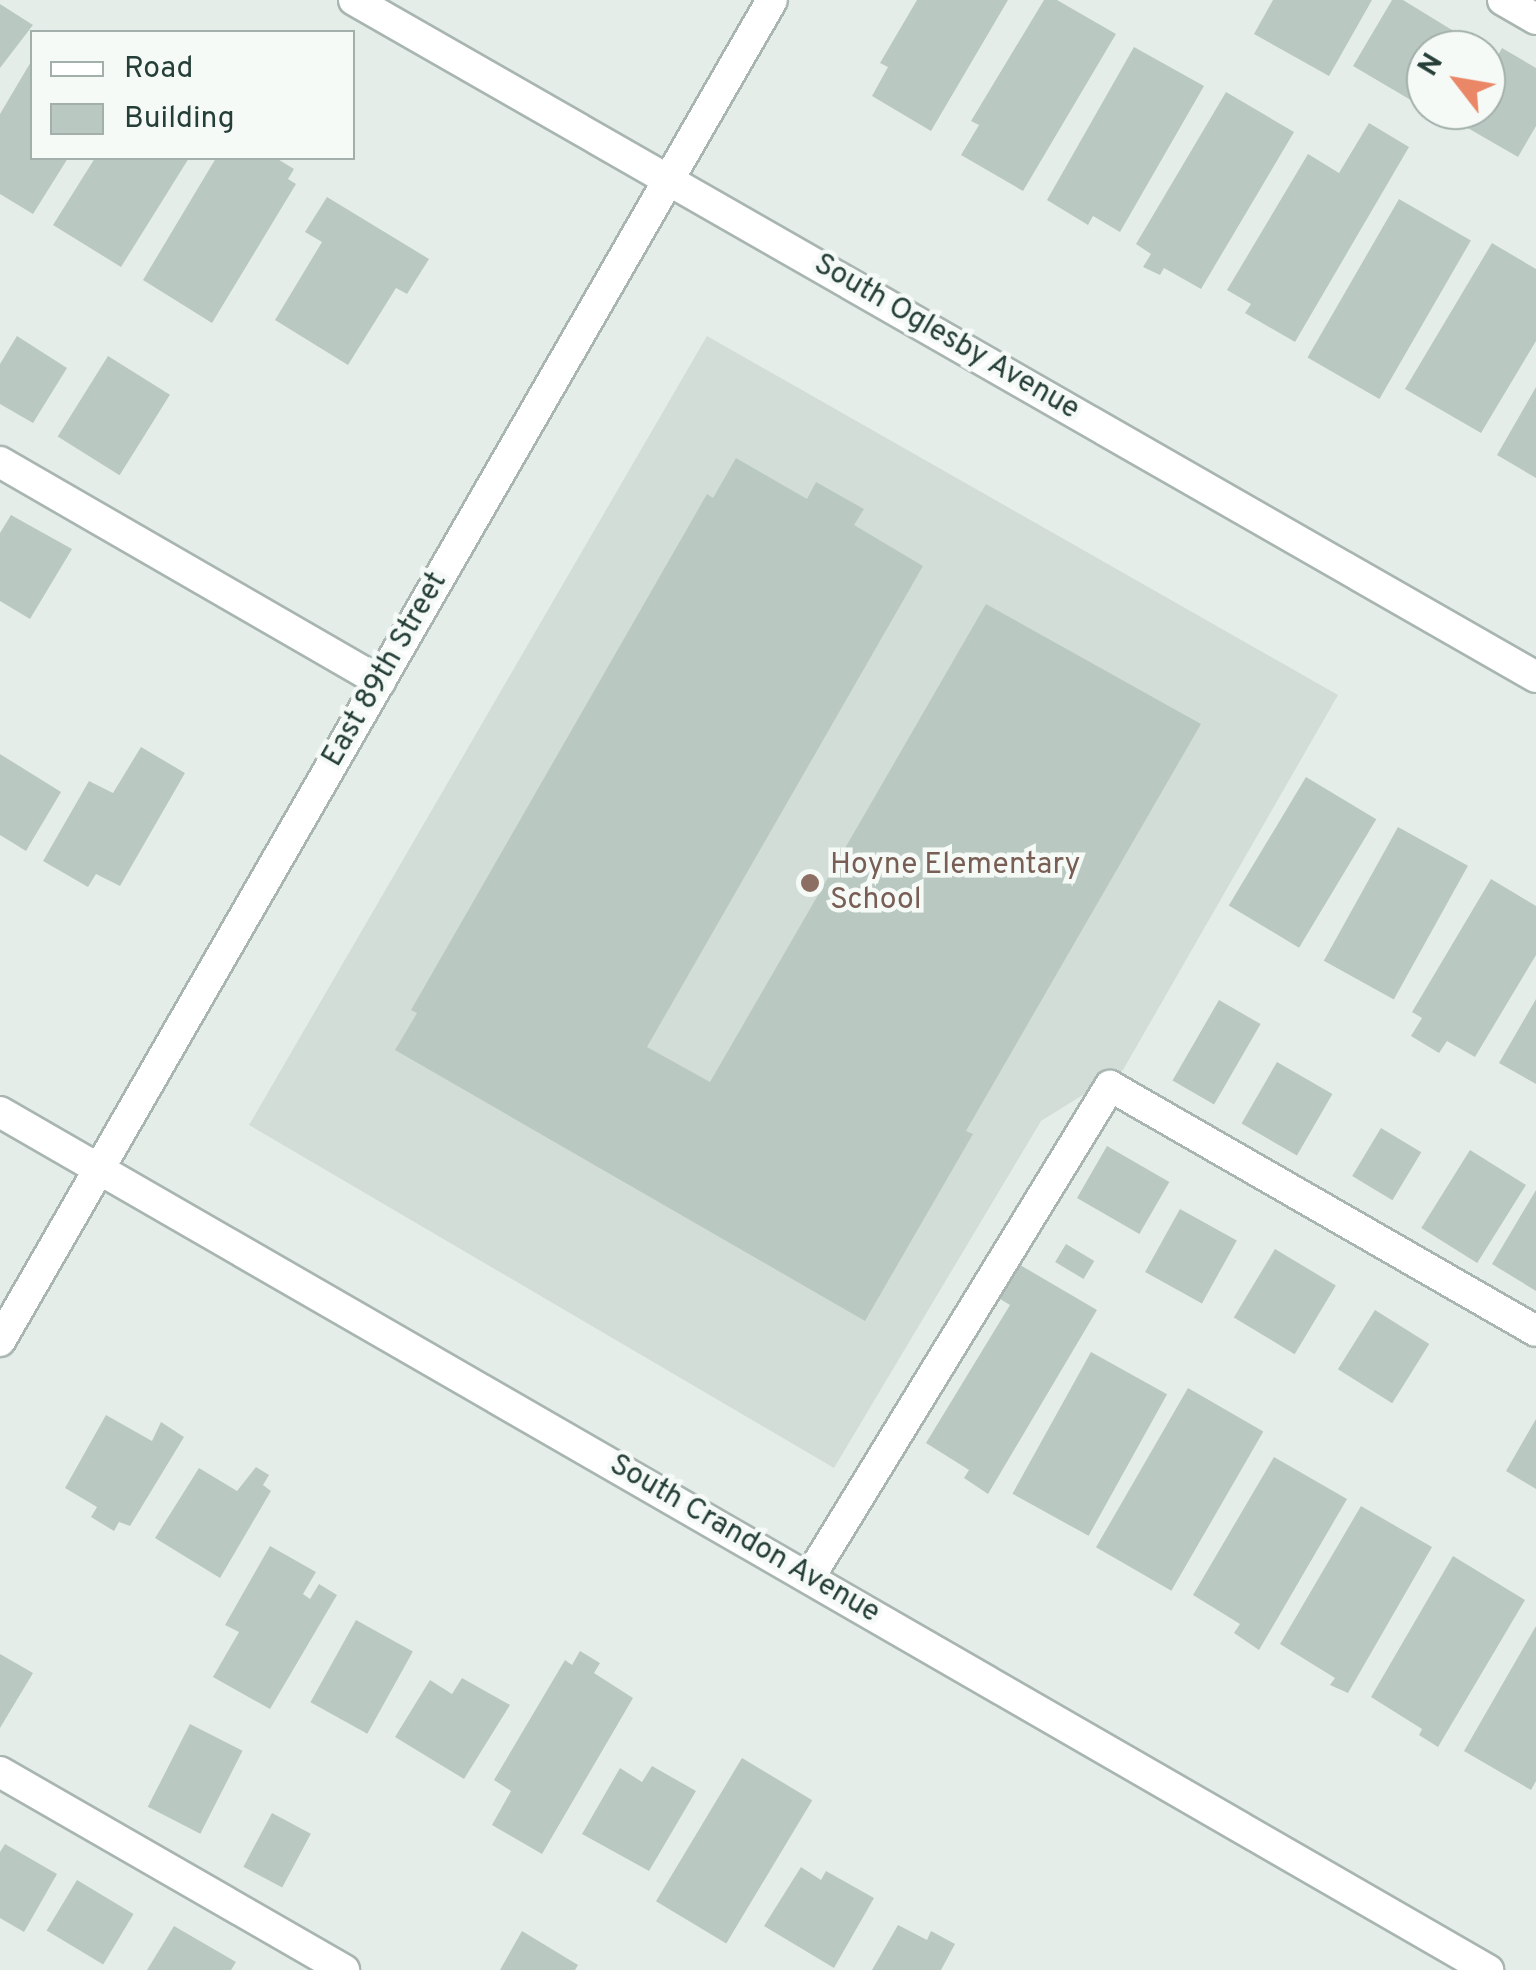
<!DOCTYPE html>
<style>
body{margin:0}
#map{position:relative;width:1536px;height:1970px;overflow:hidden;background:#e5ede9;font-family:Overpass,sans-serif}
div>[style]{position:absolute}
[style*='--x']{left:calc(var(--x)*1px);top:calc(var(--y)*1px);width:calc(var(--w)*1px);rotate:calc(var(--a)*1deg)}
.built>*{inset:0;background:#d3ddd8}
.building>*{inset:0;background:#bac8c2;transform-origin:0 0}
.roads{filter:drop-shadow(2px 0 #a8b5b0) drop-shadow(-2px 0 #a8b5b0) drop-shadow(0 2px #a8b5b0) drop-shadow(0 -2px #a8b5b0)}
.minor>*{height:30px;margin:-15px;padding:0 15px;transform-origin:15px;border-radius:15px;background:#fff}
.dots>*{width:28px;height:28px;translate:-50% -50%;box-sizing:border-box;border:5px solid #f5faf7;border-radius:50%}
span{translate:-50% -50%;white-space:nowrap;text-align:center;line-height:1.15;-webkit-text-stroke:9px #f5faf7;paint-order:stroke}
.street-label{font-size:30px;color:#253e37}
.education-label{font-size:30px;color:#785e54}
.left{translate:0 -50%;text-align:left}
.legend{position:absolute;left:30px;top:30px;width:325px;height:130px;box-sizing:border-box;background:#f5faf7;border:2px solid #a2afaa;margin:0;padding:12px 18px;list-style:none;font-size:30px;color:#253e37}
.legend li{display:flex;align-items:center;gap:20px;height:50px}
.legend b{width:50px;border:2px solid #a2afaa}
.north{position:absolute;left:1406px;top:30px;width:100px;height:100px;box-sizing:border-box;background:#f5faf7;border:2px solid #a2afaa;border-radius:50%;rotate:301deg;font-size:28px;font-weight:700;line-height:40px;text-align:center;color:#253e37}
.north::after{content:'';display:block;margin:auto;width:35px;height:45px;background:#e98766;clip-path:polygon(50% 0,100% 100%,50% 72%,0 100%)}
</style>
<div id="map">
<div class="built">
<div style="clip-path:polygon(707px 336px,1338px 695px,1123px 1070px,1041px 1121px,834px 1468px,249px 1125px)"></div>
</div>
<div class="building">
<div style="clip-path:polygon(917px 0,1008px 0,931px 131px,872px 96px,888px 67px,880px 63px)"></div>
<div style="clip-path:polygon(1044px 0,1057px 0,1116px 34px,1023px 191px,961px 155px,979px 125px,971px 121px)"></div>
<div style="clip-path:polygon(1273px 0,1372px 0,1329px 76px,1254px 34px)"></div>
<div style="clip-path:polygon(1392px 0,1403px 0,1470px 41px,1465px 50px,1426px 50px,1426px 109px,1353px 66px)"></div>
<div style="clip-path:polygon(0 4px,33px 25px,0 68px)"></div>
<div style="clip-path:polygon(1134px 47px,1204px 86px,1120px 232px,1093px 216px,1088px 225px,1047px 200px)"></div>
<div style="clip-path:polygon(1502px 48px,1536px 68px,1536px 126px,1518px 157px,1459px 123px,1467px 110px,1486px 110px,1486px 77px)"></div>
<div style="clip-path:polygon(32px 60px,32px 158px,68px 158px,33px 214px,0 194px,0 114px)"></div>
<div style="clip-path:polygon(1226px 92px,1294px 132px,1201px 289px,1164px 268px,1160px 275px,1143px 267px,1151px 254px,1136px 244px)"></div>
<div style="clip-path:polygon(1369px 123px,1409px 147px,1295px 342px,1245px 313px,1251px 304px,1227px 290px,1308px 154px,1339px 173px)"></div>
<div style="clip-path:polygon(95px 158px,189px 158px,121px 267px,53px 225px)"></div>
<div style="clip-path:polygon(216px 158px,276px 158px,294px 169px,288px 179px,296px 184px,212px 323px,143px 280px)"></div>
<div style="clip-path:polygon(327px 197px,429px 259px,407px 294px,396px 288px,348px 365px,275px 320px,322px 242px,305px 232px)"></div>
<div style="left:1399px;top:199px;width:83px;height:183px;rotate:30deg"></div>
<div style="clip-path:polygon(1492px 243px,1536px 269px,1536px 341px,1481px 433px,1405px 389px)"></div>
<div style="clip-path:polygon(17px 336px,67px 368px,33px 423px,0 404px,0 364px)"></div>
<div style="left:108px;top:356px;width:73px;height:95px;rotate:32deg"></div>
<div style="clip-path:polygon(1536px 387px,1536px 478px,1497px 455px)"></div>
<div style="clip-path:polygon(736px 458px,807px 499px,816px 482px,864px 509px,854px 525px,923px 566px,647px 1047px,710px 1082px,986px 604px,1201px 724px,966px 1131px,973px 1134px,865px 1321px,395px 1050px,417px 1013px,411px 1010px,707px 494px,713px 498px)"></div>
<div style="clip-path:polygon(11px 515px,72px 549px,30px 619px,0 601px,0 533px)"></div>
<div style="clip-path:polygon(141px 747px,185px 773px,120px 886px,96px 874px,88px 887px,43px 861px,89px 781px,113px 793px)"></div>
<div style="clip-path:polygon(0 754px,61px 792px,26px 851px,0 835px)"></div>
<div style="left:1306px;top:777px;width:82px;height:150px;rotate:31deg"></div>
<div style="left:1398px;top:827px;width:80px;height:153px;rotate:29deg"></div>
<div style="clip-path:polygon(1491px 879px,1536px 906px,1536px 955px,1475px 1057px,1447px 1041px,1439px 1053px,1411px 1036px,1422px 1018px,1412px 1012px)"></div>
<div style="clip-path:polygon(1536px 999px,1536px 1084px,1499px 1063px)"></div>
<div style="left:1219px;top:1000px;width:48px;height:93px;rotate:30deg"></div>
<div style="left:1277px;top:1062px;width:64px;height:71px;rotate:30deg"></div>
<div style="left:1381px;top:1128px;width:47px;height:56px;rotate:31deg"></div>
<div style="left:1107px;top:1146px;width:72px;height:60px;rotate:30deg"></div>
<div style="left:1470px;top:1150px;width:66px;height:92px;rotate:32deg"></div>
<div style="clip-path:polygon(1536px 1190px,1536px 1291px,1492px 1264px)"></div>
<div style="left:1180px;top:1209px;width:65px;height:72px;rotate:29deg"></div>
<div style="left:1066px;top:1244px;width:33px;height:21px;rotate:31deg"></div>
<div style="left:1275px;top:1249px;width:71px;height:80px;rotate:31deg"></div>
<div style="clip-path:polygon(1015px 1262px,1097px 1310px,988px 1494px,964px 1478px,969px 1470px,926px 1443px,1010px 1305px,995px 1296px)"></div>
<div style="left:1375px;top:1310px;width:64px;height:70px;rotate:32deg"></div>
<div style="left:1091px;top:1352px;width:87px;height:162px;rotate:29deg"></div>
<div style="left:1188px;top:1388px;width:87px;height:184px;rotate:30deg"></div>
<div style="clip-path:polygon(106px 1415px,152px 1441px,161px 1422px,184px 1437px,130px 1526px,119px 1522px,114px 1531px,91px 1517px,97px 1507px,65px 1488px)"></div>
<div style="clip-path:polygon(1536px 1419px,1536px 1489px,1506px 1471px)"></div>
<div style="clip-path:polygon(1274px 1457px,1347px 1499px,1259px 1650px,1234px 1633px,1240px 1624px,1193px 1595px)"></div>
<div style="clip-path:polygon(256px 1467px,269px 1475px,263px 1485px,271px 1491px,220px 1578px,155px 1538px,199px 1468px,237px 1491px)"></div>
<div style="clip-path:polygon(1361px 1506px,1432px 1547px,1348px 1693px,1330px 1685px,1335px 1678px,1280px 1644px)"></div>
<div style="clip-path:polygon(270px 1546px,316px 1572px,303px 1594px,310px 1599px,319px 1584px,337px 1595px,270px 1709px,213px 1677px,239px 1632px,225px 1625px)"></div>
<div style="clip-path:polygon(1453px 1556px,1525px 1600px,1438px 1747px,1419px 1735px,1422px 1729px,1371px 1697px)"></div>
<div style="left:356px;top:1620px;width:65px;height:94px;rotate:29deg"></div>
<div style="clip-path:polygon(1536px 1626px,1536px 1781px,1531px 1790px,1464px 1751px)"></div>
<div style="clip-path:polygon(580px 1651px,600px 1663px,594px 1673px,633px 1698px,542px 1854px,492px 1825px,511px 1791px,494px 1780px,565px 1660px,572px 1665px)"></div>
<div style="clip-path:polygon(0 1654px,33px 1673px,0 1728px)"></div>
<div style="clip-path:polygon(462px 1678px,510px 1705px,464px 1779px,395px 1737px,430px 1680px,452px 1694px)"></div>
<div style="left:190px;top:1724px;width:59px;height:93px;rotate:27deg"></div>
<div style="left:742px;top:1758px;width:82px;height:167px;rotate:31deg"></div>
<div style="clip-path:polygon(652px 1766px,696px 1791px,649px 1871px,582px 1834px,620px 1768px,642px 1782px)"></div>
<div style="left:272px;top:1813px;width:44px;height:61px;rotate:28deg"></div>
<div style="clip-path:polygon(5px 1844px,57px 1874px,24px 1932px,0 1918px,0 1852px)"></div>
<div style="clip-path:polygon(801px 1867px,821px 1880px,826px 1871px,874px 1898px,834px 1968px,764px 1926px)"></div>
<div style="left:77px;top:1880px;width:66px;height:59px;rotate:31deg"></div>
<div style="clip-path:polygon(898px 1925px,927px 1940px,931px 1931px,955px 1944px,941px 1970px,872px 1970px)"></div>
<div style="clip-path:polygon(174px 1926px,236px 1962px,231px 1970px,147px 1970px)"></div>
<div style="clip-path:polygon(522px 1931px,578px 1965px,575px 1970px,500px 1970px)"></div>
</div>
<div class="roads">
<div class="minor">
<div style="--x:354;--y:0;--w:1362;--a:29.8"></div>
<div style="--x:1503;--y:0;--w:38;--a:30"></div>
<div style="--x:0;--y:462;--w:439;--a:30"></div>
<div style="--x:0;--y:1112;--w:1718;--a:29.97"></div>
<div style="--x:0;--y:1341;--w:1547;--a:-60.07"></div>
<div style="--x:809;--y:1578;--w:577;--a:-58.54"></div>
<div style="--x:1110;--y:1086;--w:491;--a:29.9"></div>
<div style="--x:0;--y:1772;--w:397;--a:29.9"></div>
</div>
</div>
<div class="dots">
<div style="left:810px;top:883px;background:#8d6e63"></div>
</div>
<div class="street-label">
<span style="left:946px;top:338px;rotate:30deg">South Oglesby Avenue</span>
<span style="left:386px;top:670px;rotate:-60deg">East 89th Street</span>
<span style="left:744px;top:1540px;rotate:30deg">South Crandon Avenue</span>
</div>
<div class="education-label">
<span class="left" style="left:830px;top:883px">Hoyne Elementary<br>School</span>
</div>
<ul class="legend">
<li><b style="height:12px;background:#fff"></b>Road</li>
<li><b style="height:28px;background:#bac8c2"></b>Building</li>
</ul>
<div class="north">N</div>
</div>
